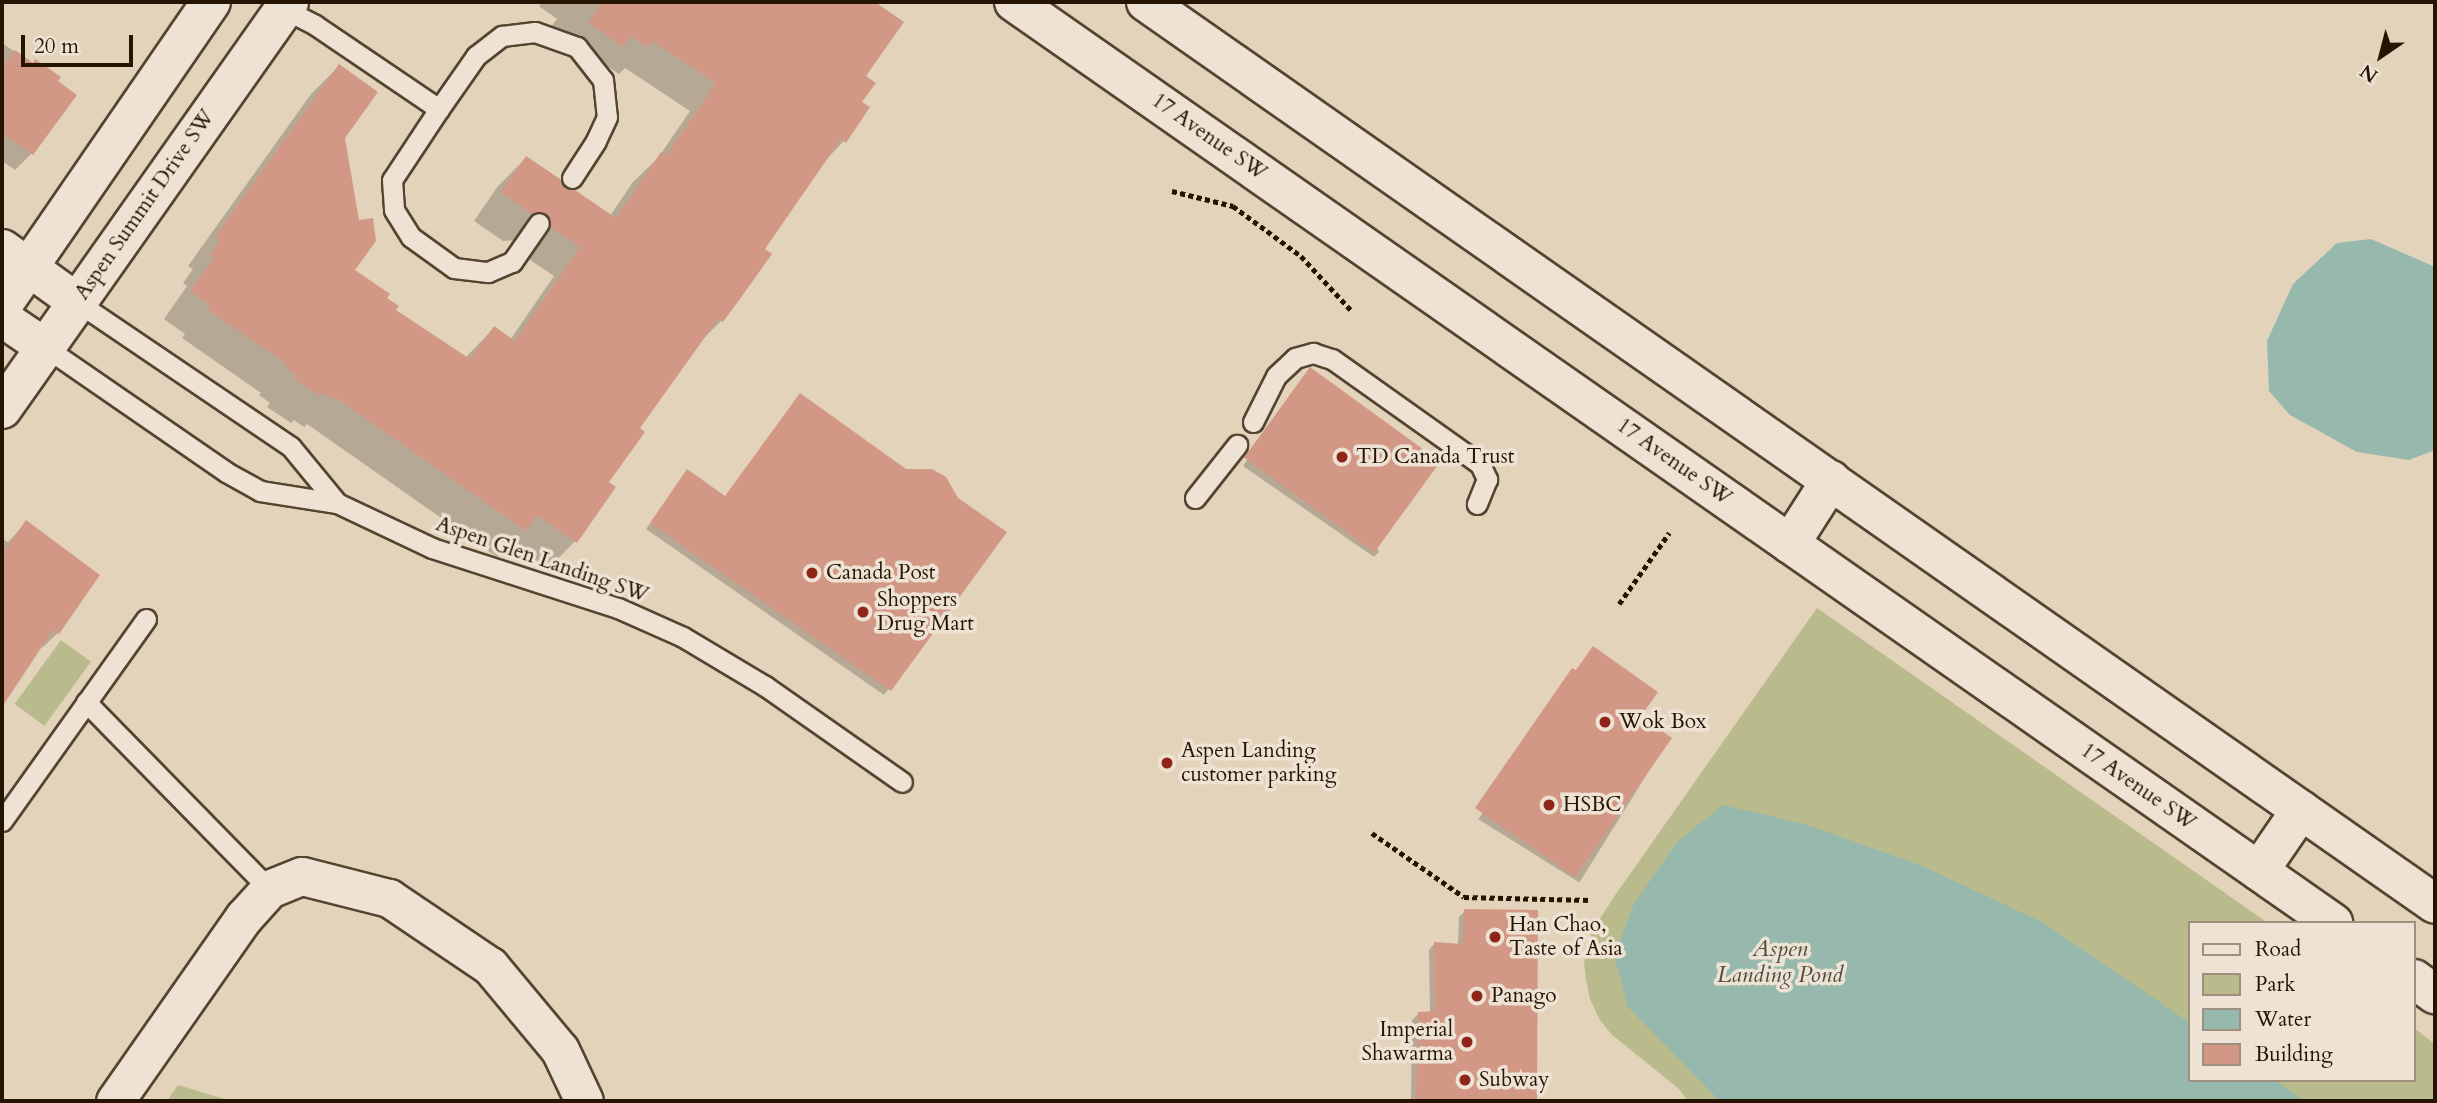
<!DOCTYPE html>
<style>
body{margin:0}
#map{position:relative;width:2437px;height:1103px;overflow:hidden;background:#e3d3bb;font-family:Cardo,serif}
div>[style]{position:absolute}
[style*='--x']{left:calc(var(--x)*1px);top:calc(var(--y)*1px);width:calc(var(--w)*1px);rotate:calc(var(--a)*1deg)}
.green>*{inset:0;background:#babb8c;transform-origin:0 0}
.water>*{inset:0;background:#96b8ad}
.shadow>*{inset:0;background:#0003;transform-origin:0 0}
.building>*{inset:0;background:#d29885;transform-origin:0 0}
.path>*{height:4.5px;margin-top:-2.25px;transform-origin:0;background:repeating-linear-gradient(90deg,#241401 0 5px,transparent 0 8.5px)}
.roads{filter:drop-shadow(2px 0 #544430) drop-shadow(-2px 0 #544430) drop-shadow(0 2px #544430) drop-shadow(0 -2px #544430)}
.lane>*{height:19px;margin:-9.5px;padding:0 9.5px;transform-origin:9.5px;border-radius:9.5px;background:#ede2d3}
.street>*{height:37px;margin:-18.5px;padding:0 18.5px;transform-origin:18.5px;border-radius:18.5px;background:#ede2d3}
.secondary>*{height:38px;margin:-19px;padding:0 19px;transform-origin:19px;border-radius:19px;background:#ede2d3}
.dots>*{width:19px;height:19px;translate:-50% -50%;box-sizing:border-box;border:4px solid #ede2d3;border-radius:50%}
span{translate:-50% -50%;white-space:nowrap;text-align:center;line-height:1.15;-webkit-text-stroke:7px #ede2d3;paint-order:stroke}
.street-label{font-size:21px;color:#241401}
.poi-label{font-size:21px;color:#241401}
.left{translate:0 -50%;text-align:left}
.right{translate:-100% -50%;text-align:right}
.water-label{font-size:23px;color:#4c4d3d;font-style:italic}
.frame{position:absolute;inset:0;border:4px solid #241401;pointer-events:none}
.legend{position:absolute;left:2188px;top:921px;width:228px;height:161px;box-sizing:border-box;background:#ede2d3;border:2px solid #9d907f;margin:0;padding:9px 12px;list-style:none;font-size:21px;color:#241401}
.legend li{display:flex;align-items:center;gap:14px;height:35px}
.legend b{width:35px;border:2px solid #9d907f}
.north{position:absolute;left:2346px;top:21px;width:70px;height:70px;-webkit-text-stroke:5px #ede2d3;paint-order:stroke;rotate:215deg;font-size:19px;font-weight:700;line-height:28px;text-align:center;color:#241401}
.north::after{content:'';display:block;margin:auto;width:24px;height:32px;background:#241401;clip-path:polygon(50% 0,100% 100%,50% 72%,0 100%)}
.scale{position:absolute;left:21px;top:35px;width:112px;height:32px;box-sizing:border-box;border:4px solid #241401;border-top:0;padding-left:9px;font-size:21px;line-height:24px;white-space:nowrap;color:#241401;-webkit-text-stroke:5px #ede2d3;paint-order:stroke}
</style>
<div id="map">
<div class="green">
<div style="clip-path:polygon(1817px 608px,2268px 923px,2190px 923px,2190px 1080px,2414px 1080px,2414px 1028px,2435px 1044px,2435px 1101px,1688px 1101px,1679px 1089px,1611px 1034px,1600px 1020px,1590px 999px,1586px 980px,1584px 962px,1587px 946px,1593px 929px,1616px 894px)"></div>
<div style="left:61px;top:640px;width:37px;height:79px;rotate:36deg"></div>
<div style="clip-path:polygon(178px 1085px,231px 1101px,167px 1101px)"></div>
</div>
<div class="water">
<div style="clip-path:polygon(2371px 239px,2435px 267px,2435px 450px,2409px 460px,2357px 452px,2290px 415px,2269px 391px,2267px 341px,2293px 284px,2337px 243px)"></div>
<div style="clip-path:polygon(1723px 805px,1807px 825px,1920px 865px,2042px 922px,2190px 1023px,2190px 1080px,2274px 1080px,2305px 1101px,1716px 1101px,1715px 1096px,1628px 1007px,1614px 955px,1634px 904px,1677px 842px)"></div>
</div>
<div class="shadow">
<div style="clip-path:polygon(543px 2px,872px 2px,902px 23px,864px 76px,860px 102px,844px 141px,822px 164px,762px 249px,721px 321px,696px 346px,637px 428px,575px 541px,548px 569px,511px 543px,497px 557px,307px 424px,304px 427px,294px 420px,291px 423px,267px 407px,270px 403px,259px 395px,261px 393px,182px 338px,185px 334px,164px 319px,187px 286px,183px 283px,193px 269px,188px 266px,311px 94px,339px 66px,353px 270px,393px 310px,465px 358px,494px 328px,510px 340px,554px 276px,523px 255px,517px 240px,503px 241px,474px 221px,498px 186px,526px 158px,564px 189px,610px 216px,633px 182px,658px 158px,690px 111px,625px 68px,619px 74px,604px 64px,594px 73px,562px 51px,550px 28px,557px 19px,539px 6px)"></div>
<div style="clip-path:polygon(2px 43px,33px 64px,31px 154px,15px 170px,2px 161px)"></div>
<div style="clip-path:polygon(1310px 369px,1379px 552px,1374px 557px,1243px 466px)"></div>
<div style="clip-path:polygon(905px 470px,956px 499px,1004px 533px,884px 695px,646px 529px,687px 471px,724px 497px)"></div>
<div style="clip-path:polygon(26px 523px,58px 633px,43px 647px,41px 645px,2px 699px,2px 539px,8px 542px)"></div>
<div style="left:1568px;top:676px;width:119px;height:169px;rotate:32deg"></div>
<div style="clip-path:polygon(1465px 911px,1536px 912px,1535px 1101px,1411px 1101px,1412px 1020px,1418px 1014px,1430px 1013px,1429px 950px,1434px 944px,1458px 945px,1459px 917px)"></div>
</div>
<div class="building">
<div style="clip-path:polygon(603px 2px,875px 2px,904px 22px,866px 76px,876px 83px,862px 102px,870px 107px,846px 143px,841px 139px,765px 249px,772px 254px,742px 296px,723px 322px,718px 319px,640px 428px,645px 432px,609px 482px,616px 487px,577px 543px,537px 515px,526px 531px,335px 397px,333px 400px,323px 393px,320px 397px,294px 378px,296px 375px,285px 367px,287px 364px,208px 310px,211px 306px,190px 291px,214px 258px,210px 255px,220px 240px,215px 237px,339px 64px,378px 92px,345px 138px,359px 220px,373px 218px,376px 241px,355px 270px,390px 294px,387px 298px,399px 306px,396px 310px,470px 359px,494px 326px,515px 341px,580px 247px,550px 227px,550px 218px,545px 213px,532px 214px,501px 192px,526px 156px,560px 179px,565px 188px,575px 190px,616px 218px,661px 152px,666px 156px,716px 83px,652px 41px,648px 48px,631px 36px,623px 47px,588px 22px)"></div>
<div style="clip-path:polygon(15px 50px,33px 63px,35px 59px,61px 77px,58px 81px,77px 95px,33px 155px,2px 133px,2px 68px)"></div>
<div style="left:1310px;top:367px;width:161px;height:112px;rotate:36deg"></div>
<div style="clip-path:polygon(800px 393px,906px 469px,932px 469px,946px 477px,958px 498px,1007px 532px,891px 691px,650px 523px,687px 469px,725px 496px)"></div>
<div style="clip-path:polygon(26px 520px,100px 575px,59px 634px,53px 630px,2px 707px,2px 555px)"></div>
<div style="clip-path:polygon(1593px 646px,1658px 692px,1641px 716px,1672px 738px,1575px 877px,1475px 808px,1572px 668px,1576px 670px)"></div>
<div style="clip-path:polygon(1464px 909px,1538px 910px,1537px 1101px,1416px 1101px,1418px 1012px,1435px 1011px,1434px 942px,1463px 944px)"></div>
</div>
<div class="path">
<div style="--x:1172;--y:191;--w:63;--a:13.8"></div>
<div style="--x:1233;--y:206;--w:84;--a:36.3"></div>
<div style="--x:1301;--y:256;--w:74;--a:47.2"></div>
<div style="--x:1619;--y:604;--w:87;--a:-54.8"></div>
<div style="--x:1372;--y:833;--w:112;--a:34.8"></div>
<div style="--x:1464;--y:897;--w:127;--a:1.4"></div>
</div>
<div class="roads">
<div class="lane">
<div style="--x:284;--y:9;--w:35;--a:27"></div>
<div style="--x:315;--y:25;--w:150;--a:34.1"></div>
<div style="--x:439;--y:109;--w:65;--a:-55.1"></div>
<div style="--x:476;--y:56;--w:33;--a:-38"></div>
<div style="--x:502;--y:36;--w:33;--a:-7"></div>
<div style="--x:535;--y:32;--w:45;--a:19.7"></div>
<div style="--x:577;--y:47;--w:42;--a:51.8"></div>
<div style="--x:603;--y:80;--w:37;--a:84"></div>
<div style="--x:607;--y:117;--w:26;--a:115"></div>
<div style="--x:596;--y:141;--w:44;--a:123"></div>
<div style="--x:439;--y:109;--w:85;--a:123.5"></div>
<div style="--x:392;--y:180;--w:30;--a:86"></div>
<div style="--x:394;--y:210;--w:32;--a:58"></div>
<div style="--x:411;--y:237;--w:53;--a:35.8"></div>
<div style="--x:454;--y:268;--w:34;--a:7"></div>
<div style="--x:488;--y:272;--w:26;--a:-23"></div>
<div style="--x:512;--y:262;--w:47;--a:-55.3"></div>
<div style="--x:77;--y:302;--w:258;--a:34.1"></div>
<div style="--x:291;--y:447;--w:72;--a:50.6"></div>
<div style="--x:45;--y:347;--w:220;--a:34.6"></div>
<div style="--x:226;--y:472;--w:39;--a:29"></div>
<div style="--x:260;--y:491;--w:78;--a:8.9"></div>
<div style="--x:337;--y:503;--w:105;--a:25.3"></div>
<div style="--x:432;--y:548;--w:195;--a:17.9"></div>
<div style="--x:618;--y:608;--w:71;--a:24"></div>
<div style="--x:683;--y:637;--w:96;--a:30.9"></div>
<div style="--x:765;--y:686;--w:167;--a:35"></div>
<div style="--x:1253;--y:422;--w:51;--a:-63.4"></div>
<div style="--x:1276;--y:376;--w:26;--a:-43"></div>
<div style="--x:1295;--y:358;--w:19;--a:-16"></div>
<div style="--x:1313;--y:353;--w:20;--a:18"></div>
<div style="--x:1332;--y:359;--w:181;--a:35.4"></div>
<div style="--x:1480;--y:464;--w:17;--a:65"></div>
<div style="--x:1487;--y:479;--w:27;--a:112"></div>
<div style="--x:1195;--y:498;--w:68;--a:-51.6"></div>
<div style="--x:86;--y:702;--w:262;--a:45.6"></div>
<div style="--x:2;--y:821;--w:248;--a:-54.5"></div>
</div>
<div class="street">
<div style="--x:2;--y:248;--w:92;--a:35.8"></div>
<div style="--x:2;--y:318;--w:52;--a:34"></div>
<div style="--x:115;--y:1101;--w:225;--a:-55"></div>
<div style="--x:244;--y:917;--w:38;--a:-48"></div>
<div style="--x:269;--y:889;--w:35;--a:-22"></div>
<div style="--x:302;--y:876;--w:90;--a:14.2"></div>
<div style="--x:389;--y:898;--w:122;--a:34"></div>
<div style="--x:490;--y:966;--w:109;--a:50.2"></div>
<div style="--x:560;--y:1050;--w:56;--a:64.8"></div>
</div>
<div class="secondary">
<div style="--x:1014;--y:2;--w:1609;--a:34.92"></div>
<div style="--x:1146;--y:2;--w:1573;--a:34.98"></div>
<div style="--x:2;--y:306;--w:369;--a:-55.5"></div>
<div style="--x:2;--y:409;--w:498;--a:-54.8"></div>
<div style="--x:1790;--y:544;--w:76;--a:-57.4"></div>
<div style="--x:2259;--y:871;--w:74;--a:-55.5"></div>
<div style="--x:2414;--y:979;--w:26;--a:36"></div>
</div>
</div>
<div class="dots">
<div style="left:1342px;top:457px;background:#8f2418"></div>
<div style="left:812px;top:573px;background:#8f2418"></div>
<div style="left:863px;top:612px;background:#8f2418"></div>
<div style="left:1605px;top:722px;background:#8f2418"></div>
<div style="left:1167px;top:763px;background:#8f2418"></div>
<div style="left:1549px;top:805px;background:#8f2418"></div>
<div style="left:1495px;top:937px;background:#8f2418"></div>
<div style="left:1477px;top:996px;background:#8f2418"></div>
<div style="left:1467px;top:1042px;background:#8f2418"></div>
<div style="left:1465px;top:1080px;background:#8f2418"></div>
</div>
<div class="street-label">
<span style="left:1209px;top:137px;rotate:35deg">17 Avenue SW</span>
<span style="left:145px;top:205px;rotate:-55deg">Aspen Summit Drive SW</span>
<span style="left:1674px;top:462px;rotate:35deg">17 Avenue SW</span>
<span style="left:542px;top:560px;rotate:19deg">Aspen Glen Landing SW</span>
<span style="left:2138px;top:787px;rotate:35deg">17 Avenue SW</span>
</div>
<div class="poi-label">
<span class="left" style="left:1356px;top:457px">TD Canada Trust</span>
<span class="left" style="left:826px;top:573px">Canada Post</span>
<span class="left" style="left:877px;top:612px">Shoppers<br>Drug Mart</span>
<span class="left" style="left:1619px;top:722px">Wok Box</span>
<span class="left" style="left:1181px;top:763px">Aspen Landing<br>customer parking</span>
<span class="left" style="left:1563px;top:805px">HSBC</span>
<span class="left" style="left:1509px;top:937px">Han Chao,<br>Taste of Asia</span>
<span class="left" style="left:1491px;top:996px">Panago</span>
<span class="right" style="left:1453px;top:1042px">Imperial<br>Shawarma</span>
<span class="left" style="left:1479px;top:1080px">Subway</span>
</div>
<div class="water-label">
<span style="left:1780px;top:962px">Aspen<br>Landing Pond</span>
</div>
<div class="frame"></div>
<ul class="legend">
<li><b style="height:9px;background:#ede2d3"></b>Road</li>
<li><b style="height:19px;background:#babb8c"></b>Park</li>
<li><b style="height:19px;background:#96b8ad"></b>Water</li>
<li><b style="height:19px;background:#d29885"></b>Building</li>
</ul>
<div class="north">N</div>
<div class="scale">20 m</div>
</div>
